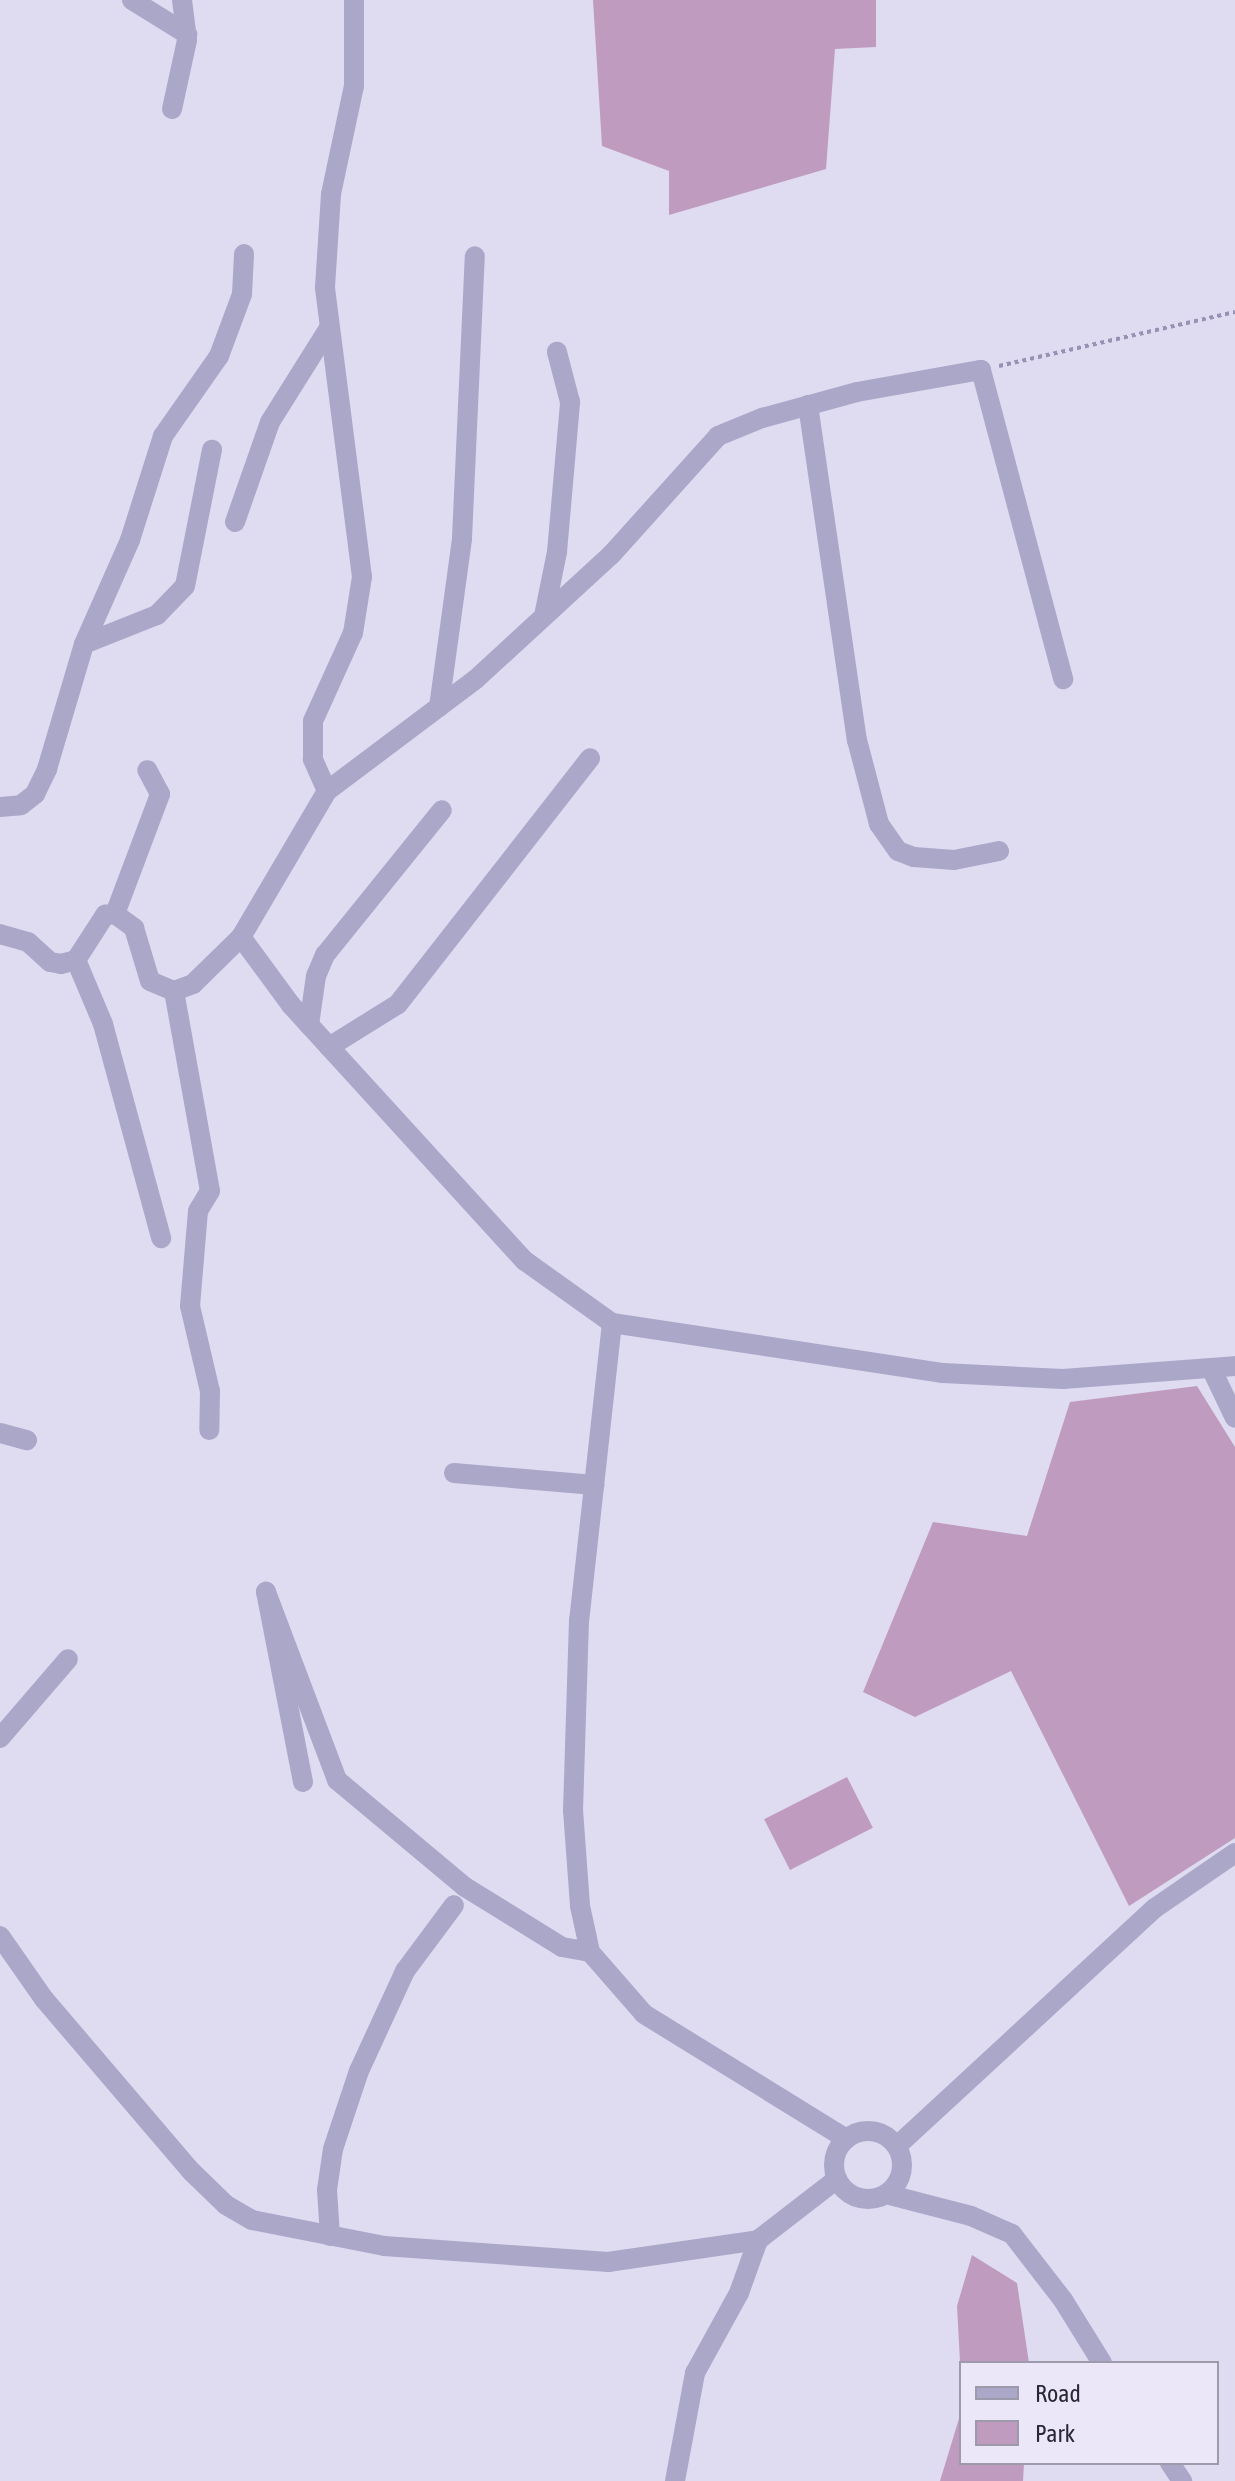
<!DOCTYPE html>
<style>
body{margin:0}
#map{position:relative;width:1235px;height:2481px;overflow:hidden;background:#dfdbf1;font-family:"Asap Condensed",sans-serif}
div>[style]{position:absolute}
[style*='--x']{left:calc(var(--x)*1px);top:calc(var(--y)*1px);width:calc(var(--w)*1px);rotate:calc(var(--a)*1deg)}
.green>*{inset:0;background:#bf9cbf;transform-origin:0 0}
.path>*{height:4px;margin-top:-2px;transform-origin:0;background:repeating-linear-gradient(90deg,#9592b4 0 4px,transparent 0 8px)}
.minor>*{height:20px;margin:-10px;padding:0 10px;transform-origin:10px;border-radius:10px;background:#aba7c8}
.minor>.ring{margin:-10px;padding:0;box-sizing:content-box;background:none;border:20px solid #aba7c8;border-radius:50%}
span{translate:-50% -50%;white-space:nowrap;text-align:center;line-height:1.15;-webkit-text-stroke:8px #ebe7f9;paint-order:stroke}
.legend{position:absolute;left:959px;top:2361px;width:260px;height:104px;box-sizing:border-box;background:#ebe7f9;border:2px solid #9d9bab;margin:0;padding:10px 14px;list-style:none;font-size:24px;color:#282835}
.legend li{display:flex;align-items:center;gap:16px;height:40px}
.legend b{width:40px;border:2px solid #9d9bab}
</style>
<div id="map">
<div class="green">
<div style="clip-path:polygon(593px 0,876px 0,876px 47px,835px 49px,826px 169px,669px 215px,669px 171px,602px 146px)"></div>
<div style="clip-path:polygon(1197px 1386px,1235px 1447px,1235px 1838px,1129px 1906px,1011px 1671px,915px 1717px,863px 1692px,933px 1522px,1027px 1536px,1070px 1402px)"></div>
<div style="left:847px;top:1777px;width:57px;height:93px;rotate:63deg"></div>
<div style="clip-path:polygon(972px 2255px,1017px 2283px,1029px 2363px,961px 2363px,961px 2380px,957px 2306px)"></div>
<div style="clip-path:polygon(961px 2412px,961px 2463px,1024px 2463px,1023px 2481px,940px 2481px)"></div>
</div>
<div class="path">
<div style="--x:999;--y:366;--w:242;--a:-12.9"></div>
</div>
<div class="minor">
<div style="--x:132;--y:0;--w:65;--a:31.7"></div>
<div style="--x:172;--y:109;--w:71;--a:-77.7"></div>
<div style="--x:187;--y:40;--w:40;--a:-97.1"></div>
<div style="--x:808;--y:405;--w:339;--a:81.7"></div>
<div style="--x:857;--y:740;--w:87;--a:75.3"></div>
<div style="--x:879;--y:824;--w:33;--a:55"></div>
<div style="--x:898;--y:851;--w:17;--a:21"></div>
<div style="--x:914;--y:857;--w:40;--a:4.3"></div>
<div style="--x:954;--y:860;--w:46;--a:-11.3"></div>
<div style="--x:235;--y:522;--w:106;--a:-70.7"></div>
<div style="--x:270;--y:422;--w:111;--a:-57.9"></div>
<div style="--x:544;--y:616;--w:65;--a:-78.5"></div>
<div style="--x:557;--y:552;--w:151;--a:-85"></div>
<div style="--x:570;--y:402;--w:52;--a:-104.6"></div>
<div style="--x:84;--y:644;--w:79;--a:-21.7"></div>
<div style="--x:157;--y:615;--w:40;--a:-46"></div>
<div style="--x:185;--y:586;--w:139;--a:-78.8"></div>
<div style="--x:439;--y:707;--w:171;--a:-82.2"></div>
<div style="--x:462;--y:538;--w:282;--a:-87.4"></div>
<div style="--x:327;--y:791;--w:35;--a:-114"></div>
<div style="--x:313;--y:759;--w:38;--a:-90"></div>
<div style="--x:313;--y:721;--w:97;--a:-65.6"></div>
<div style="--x:353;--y:633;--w:57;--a:-80.9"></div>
<div style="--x:362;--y:577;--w:292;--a:-97.3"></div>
<div style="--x:325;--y:287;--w:93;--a:-86.3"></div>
<div style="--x:331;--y:194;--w:110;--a:-78"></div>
<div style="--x:354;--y:86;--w:86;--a:-90"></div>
<div style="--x:0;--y:807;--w:21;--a:-5"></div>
<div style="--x:21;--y:805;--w:18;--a:-38"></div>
<div style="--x:35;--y:794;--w:28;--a:-64"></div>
<div style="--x:47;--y:769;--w:130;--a:-73.5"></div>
<div style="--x:84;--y:644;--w:114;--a:-66.1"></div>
<div style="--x:130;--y:540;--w:109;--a:-72.4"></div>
<div style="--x:163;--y:436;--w:98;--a:-55"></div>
<div style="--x:219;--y:356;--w:66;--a:-69.6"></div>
<div style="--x:242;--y:294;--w:40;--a:-87.1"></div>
<div style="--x:115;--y:914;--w:128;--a:-69.4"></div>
<div style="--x:160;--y:794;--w:27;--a:-118"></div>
<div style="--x:0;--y:934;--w:29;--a:16"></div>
<div style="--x:28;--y:942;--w:30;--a:42"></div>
<div style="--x:50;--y:962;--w:11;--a:10"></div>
<div style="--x:61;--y:964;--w:16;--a:-15"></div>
<div style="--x:76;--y:960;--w:54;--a:-57.2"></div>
<div style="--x:105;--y:915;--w:10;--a:-6"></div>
<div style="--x:115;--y:914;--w:24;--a:36"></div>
<div style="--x:134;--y:928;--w:55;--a:73.2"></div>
<div style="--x:150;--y:981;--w:26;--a:23"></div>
<div style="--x:174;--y:991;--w:20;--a:-20"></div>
<div style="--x:193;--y:984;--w:67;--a:-44.4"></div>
<div style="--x:241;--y:937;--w:169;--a:-59.5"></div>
<div style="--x:327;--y:791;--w:186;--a:-36.9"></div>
<div style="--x:476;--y:679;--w:183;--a:-42.6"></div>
<div style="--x:611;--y:555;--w:160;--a:-48"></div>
<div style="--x:718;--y:436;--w:48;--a:-22.2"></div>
<div style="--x:762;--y:418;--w:98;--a:-15.3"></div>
<div style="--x:857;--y:392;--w:126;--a:-10.1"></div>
<div style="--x:981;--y:370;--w:320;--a:75.1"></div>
<div style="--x:241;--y:937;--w:84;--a:53.7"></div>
<div style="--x:291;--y:1005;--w:347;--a:47.6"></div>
<div style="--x:525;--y:1261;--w:107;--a:35.5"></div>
<div style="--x:612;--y:1323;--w:335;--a:8.6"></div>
<div style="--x:943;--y:1373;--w:120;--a:2.9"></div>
<div style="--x:1063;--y:1379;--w:172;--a:-4.3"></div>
<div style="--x:76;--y:960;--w:69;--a:67.1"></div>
<div style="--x:103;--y:1024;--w:222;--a:74.8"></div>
<div style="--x:174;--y:991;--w:203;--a:79.8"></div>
<div style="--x:210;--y:1191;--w:23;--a:121"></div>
<div style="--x:198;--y:1211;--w:95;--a:94.8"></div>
<div style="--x:190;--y:1306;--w:87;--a:76.8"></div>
<div style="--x:210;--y:1391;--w:39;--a:91"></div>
<div style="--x:309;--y:1025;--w:49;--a:-81.9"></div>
<div style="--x:316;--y:976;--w:23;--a:-67"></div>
<div style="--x:325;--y:955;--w:186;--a:-51.1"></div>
<div style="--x:329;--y:1047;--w:81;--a:-31.9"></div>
<div style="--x:398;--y:1004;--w:312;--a:-52"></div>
<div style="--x:612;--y:1323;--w:299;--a:96.3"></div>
<div style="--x:579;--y:1620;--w:190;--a:91.8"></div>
<div style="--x:573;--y:1810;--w:96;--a:85.8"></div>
<div style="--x:580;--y:1906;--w:47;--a:77.7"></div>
<div style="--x:590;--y:1952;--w:82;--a:48.9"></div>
<div style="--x:644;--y:2014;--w:238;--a:31.7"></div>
<div style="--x:1211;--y:1368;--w:55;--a:64.4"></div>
<div style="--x:0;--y:1433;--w:28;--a:15"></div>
<div style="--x:454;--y:1473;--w:141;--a:4.9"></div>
<div style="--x:0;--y:1738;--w:104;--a:-49.3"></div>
<div style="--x:303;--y:1782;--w:194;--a:-101"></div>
<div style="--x:266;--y:1592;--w:201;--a:69.3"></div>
<div style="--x:337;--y:1780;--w:167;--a:39.9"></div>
<div style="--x:465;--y:1887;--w:114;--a:31.7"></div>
<div style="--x:562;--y:1947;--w:28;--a:10"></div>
<div style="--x:0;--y:1936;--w:77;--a:55.1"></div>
<div style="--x:44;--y:1999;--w:228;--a:49.5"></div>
<div style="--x:192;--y:2172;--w:47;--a:44.1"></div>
<div style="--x:226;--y:2205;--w:30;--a:30"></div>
<div style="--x:252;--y:2220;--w:135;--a:11.1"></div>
<div style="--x:384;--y:2246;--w:225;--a:4.1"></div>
<div style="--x:608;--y:2262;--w:152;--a:-8.3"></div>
<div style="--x:758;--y:2240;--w:100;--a:-37.7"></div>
<div class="ring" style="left:834px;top:2131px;width:48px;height:48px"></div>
<div style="--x:897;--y:2146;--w:351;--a:-42.7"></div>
<div style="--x:1155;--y:1908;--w:97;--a:-34.5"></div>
<div style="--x:886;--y:2194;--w:88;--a:14.5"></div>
<div style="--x:971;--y:2216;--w:45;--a:23.7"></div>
<div style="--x:1012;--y:2234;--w:83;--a:52.3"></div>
<div style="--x:1063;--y:2300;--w:74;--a:58.2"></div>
<div style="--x:330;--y:2236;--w:46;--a:-93.7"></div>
<div style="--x:327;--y:2190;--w:41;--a:-81.7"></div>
<div style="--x:333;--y:2149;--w:82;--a:-71.6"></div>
<div style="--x:359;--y:2071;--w:110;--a:-65.3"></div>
<div style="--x:405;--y:1971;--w:82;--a:-53.4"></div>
<div style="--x:1170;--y:2463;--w:22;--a:56"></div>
<div style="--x:675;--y:2481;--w:110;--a:-79.5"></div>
<div style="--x:695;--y:2373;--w:91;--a:-61.2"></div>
<div style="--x:739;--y:2293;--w:56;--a:-70.3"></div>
</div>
<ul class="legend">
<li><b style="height:10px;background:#aba7c8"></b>Road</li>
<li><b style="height:22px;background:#bf9cbf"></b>Park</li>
</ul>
</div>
